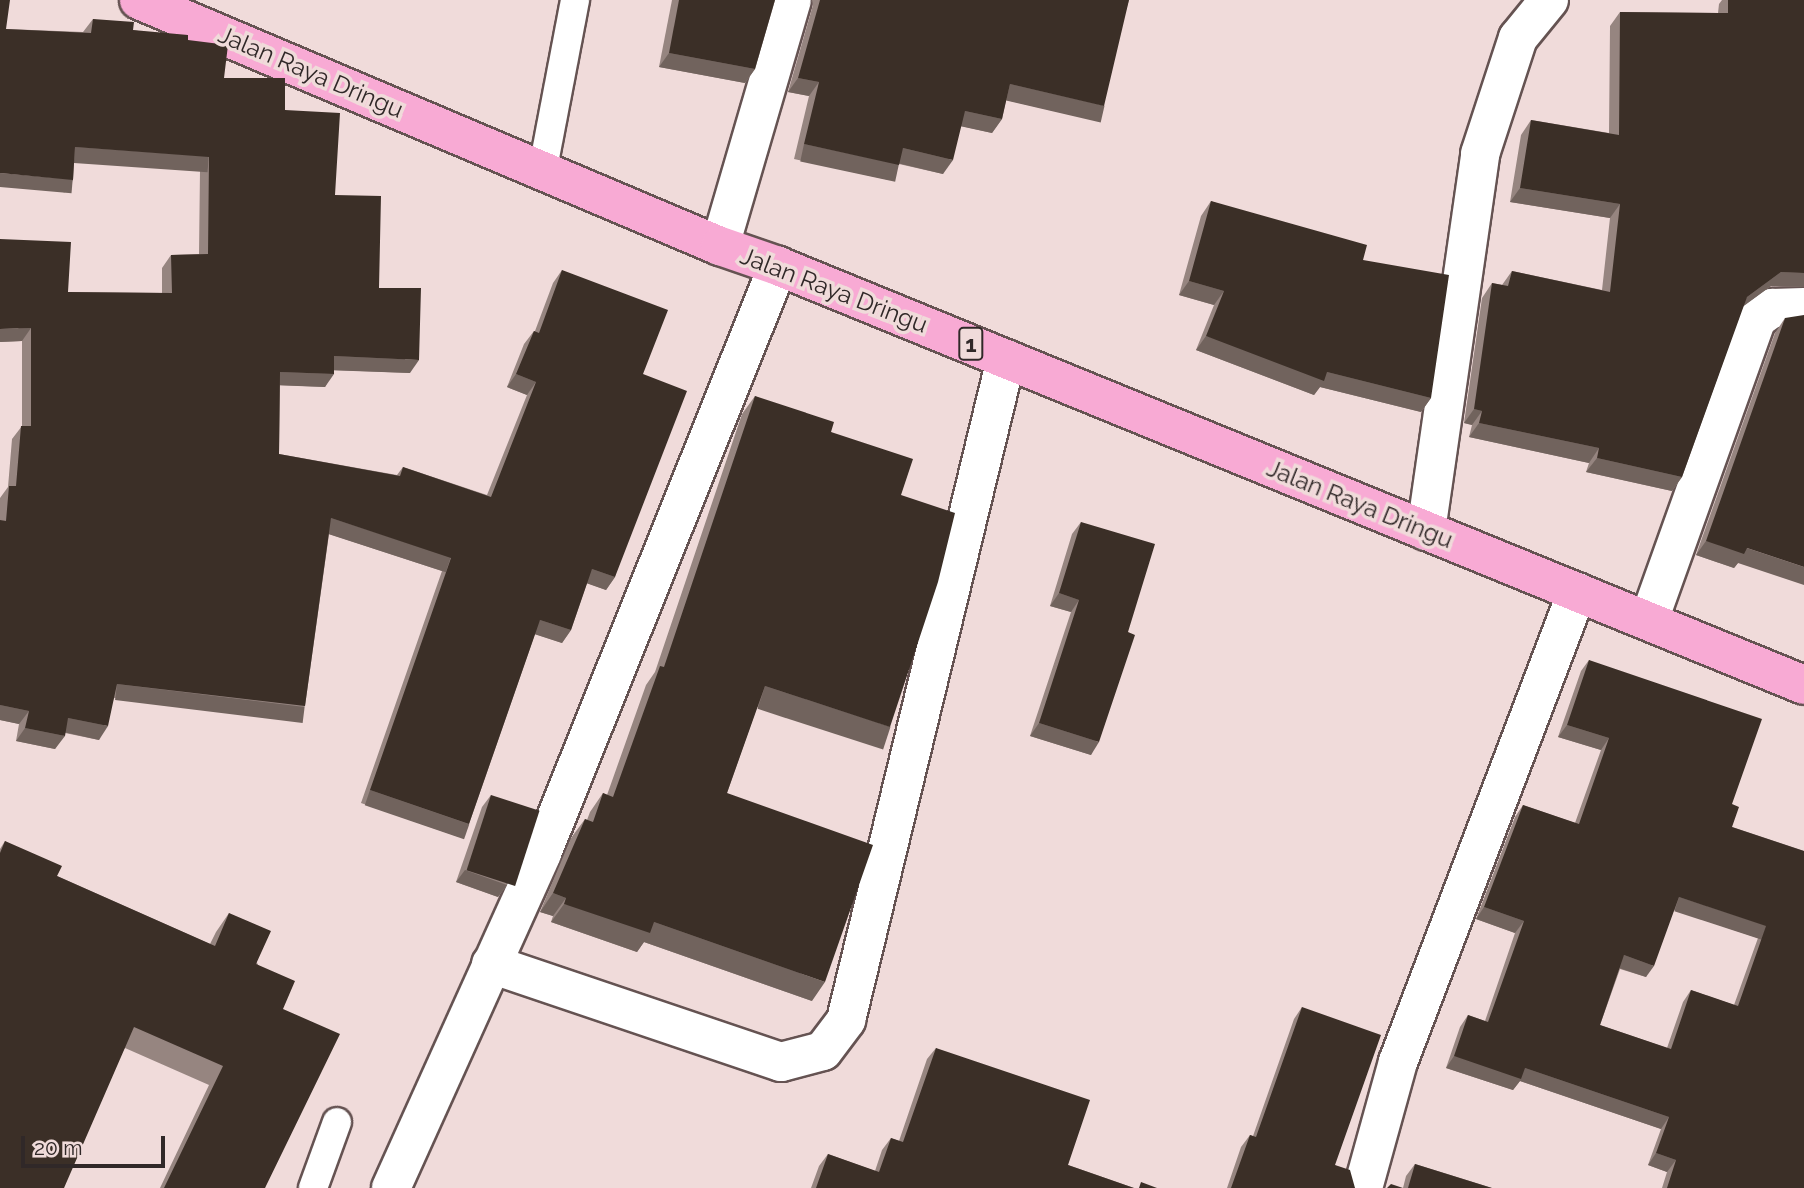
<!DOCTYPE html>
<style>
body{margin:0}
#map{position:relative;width:1804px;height:1188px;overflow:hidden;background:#f0dbda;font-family:Raleway,sans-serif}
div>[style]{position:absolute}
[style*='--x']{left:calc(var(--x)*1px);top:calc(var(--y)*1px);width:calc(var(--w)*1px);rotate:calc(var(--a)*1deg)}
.roads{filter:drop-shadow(2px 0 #655352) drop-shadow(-2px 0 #655352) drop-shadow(0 2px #655352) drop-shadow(0 -2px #655352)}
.service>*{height:28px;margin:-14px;padding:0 14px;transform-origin:14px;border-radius:14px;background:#fff}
.minor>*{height:38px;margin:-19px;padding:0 19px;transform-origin:19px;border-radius:19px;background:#fff}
.trunk>*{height:38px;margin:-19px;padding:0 19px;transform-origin:19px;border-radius:19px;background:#f8aad4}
.wall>*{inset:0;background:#968580}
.shaded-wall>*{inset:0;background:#71635d;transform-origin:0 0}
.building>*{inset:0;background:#3b2f27;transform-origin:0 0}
span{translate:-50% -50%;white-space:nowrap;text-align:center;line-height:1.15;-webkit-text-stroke:7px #f0dbda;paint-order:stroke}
.shield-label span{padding:2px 5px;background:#f0dbda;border:2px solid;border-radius:5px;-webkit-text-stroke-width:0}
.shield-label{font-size:23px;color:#302828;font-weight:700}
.street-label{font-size:24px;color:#302828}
.scale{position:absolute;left:21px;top:1136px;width:144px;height:32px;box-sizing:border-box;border:4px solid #302828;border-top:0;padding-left:9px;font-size:21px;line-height:24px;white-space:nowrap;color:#302828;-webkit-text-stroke:5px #f0dbda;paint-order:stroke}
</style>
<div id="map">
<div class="roads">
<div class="service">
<div style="--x:543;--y:168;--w:171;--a:-79.2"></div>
<div style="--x:313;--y:1188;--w:70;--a:-70"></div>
</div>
<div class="minor">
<div style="--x:720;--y:246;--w:256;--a:-73.7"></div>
<div style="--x:1426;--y:531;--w:381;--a:-81.8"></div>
<div style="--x:1480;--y:154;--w:122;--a:-71.9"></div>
<div style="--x:1518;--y:38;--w:49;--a:-50.8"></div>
<div style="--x:1649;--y:620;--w:320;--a:-70.3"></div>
<div style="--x:1757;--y:319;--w:19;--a:-36"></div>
<div style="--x:1772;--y:308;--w:32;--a:-2"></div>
<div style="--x:491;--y:964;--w:306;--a:18.7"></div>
<div style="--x:781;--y:1062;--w:43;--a:-14.7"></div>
<div style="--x:823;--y:1051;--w:39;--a:-53"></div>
<div style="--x:846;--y:1020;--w:680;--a:-76.39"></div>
<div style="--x:391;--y:1188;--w:367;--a:-65.7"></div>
<div style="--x:542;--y:853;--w:633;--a:-68.1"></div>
<div style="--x:1363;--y:1188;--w:131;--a:-74.5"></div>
<div style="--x:1398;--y:1062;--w:503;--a:-69.15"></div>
</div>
<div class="trunk">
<div style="--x:139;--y:0;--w:631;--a:22.95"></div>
<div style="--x:720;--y:246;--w:61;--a:19"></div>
<div style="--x:778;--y:266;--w:1108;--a:22.21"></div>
</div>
</div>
<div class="wall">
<div style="clip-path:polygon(672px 0,775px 0,755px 69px,745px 83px,659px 67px)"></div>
<div style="clip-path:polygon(812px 0,1129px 0,1094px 120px,1006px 100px,1002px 119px,992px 133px,961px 126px,943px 174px,899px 164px,889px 180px,794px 159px,809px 96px,788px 92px,813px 5px)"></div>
<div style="clip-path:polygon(1722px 0,1804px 0,1804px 287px,1771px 286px,1743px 306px,1682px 477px,1672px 491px,1586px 472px,1589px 463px,1469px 437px,1472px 425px,1464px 423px,1482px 298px,1492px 283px,1502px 285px,1512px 271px,1602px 290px,1610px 218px,1510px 202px,1521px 135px,1531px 120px,1609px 133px,1610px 26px,1620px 12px,1718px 13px,1719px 4px)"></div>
<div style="clip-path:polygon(93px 19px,133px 30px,188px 40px,224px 78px,285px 110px,335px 195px,379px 288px,410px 373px,334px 370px,325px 387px,280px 385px,279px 454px,397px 475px,403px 467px,487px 495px,527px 395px,507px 387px,524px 344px,534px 331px,535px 331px,553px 283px,562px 270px,643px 374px,615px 577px,606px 590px,587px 583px,571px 630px,562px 643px,535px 634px,469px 824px,459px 837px,361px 803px,442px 571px,329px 534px,305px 706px,296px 719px,114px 698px,99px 740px,65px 733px,55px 749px,16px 741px,19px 724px,0 720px,0 498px,8px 487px,12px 439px,22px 426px,22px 341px,0 342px,68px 292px,162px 293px,162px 268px,171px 255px,199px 254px,200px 170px,74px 161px,73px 180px,64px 193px,6px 29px,83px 32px)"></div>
<div style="clip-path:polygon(1211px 201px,1363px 260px,1431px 398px,1421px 412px,1320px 387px,1314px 395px,1196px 350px,1214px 305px,1179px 295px,1201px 216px)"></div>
<div style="clip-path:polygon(1785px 318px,1738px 563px,1734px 568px,1696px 555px,1775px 333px)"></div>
<div style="clip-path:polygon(755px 396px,831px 432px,901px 495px,877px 746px,757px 707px,727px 793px,812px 1001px,644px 942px,637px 952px,551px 922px,553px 916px,540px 912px,571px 838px,585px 819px,587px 820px,590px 812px,603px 793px,607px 795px,646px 685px,655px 672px,742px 414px)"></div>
<div style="clip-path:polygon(1081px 522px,1128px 632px,1091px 755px,1030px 736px,1071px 612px,1050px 606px,1072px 534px)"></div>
<div style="clip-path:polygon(evenodd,1589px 660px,1732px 804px,1732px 827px,1804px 851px,1804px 1188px,1662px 1188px,1667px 1172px,1648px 1165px,1661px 1129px,1520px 1081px,1513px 1090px,1446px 1068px,1460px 1027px,1468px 1015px,1485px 1021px,1515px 933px,1476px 919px,1515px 817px,1523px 805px,1575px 823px,1601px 750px,1558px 737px,1581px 671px,1589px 660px,1674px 910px,1758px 938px,1734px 1005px,1691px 990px,1683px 1002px,1667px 1048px,1600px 1025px,1620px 969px,1646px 977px,1674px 910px)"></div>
<div style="clip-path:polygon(491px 795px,507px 885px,498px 897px,456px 882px,482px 807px)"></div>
<div style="clip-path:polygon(5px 841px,57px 876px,210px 944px,216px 932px,229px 913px,283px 1009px,265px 1188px,160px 1188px,209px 1085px,125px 1048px,0 1188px,0 849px)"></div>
<div style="clip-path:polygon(1302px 1007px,1335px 1165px,1355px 1188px,1227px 1188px,1241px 1147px,1250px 1135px,1253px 1136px,1294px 1019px)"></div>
<div style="clip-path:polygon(936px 1048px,1068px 1165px,1134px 1188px,811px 1188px,819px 1166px,828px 1154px,875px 1171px,882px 1150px,891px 1138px,899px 1141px,927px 1059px)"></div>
<div style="clip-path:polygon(1415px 1164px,1492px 1188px,1387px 1188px,1403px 1188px,1406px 1176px)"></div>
</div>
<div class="shaded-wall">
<div style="clip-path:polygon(669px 53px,755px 69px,745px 83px,659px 67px)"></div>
<div style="clip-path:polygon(798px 78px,819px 82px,809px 96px,788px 92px)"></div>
<div style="left:1010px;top:84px;width:97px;height:17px;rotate:13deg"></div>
<div style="clip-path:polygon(965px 111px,1002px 119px,992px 133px,955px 125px)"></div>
<div style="left:804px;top:144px;width:97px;height:18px;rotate:12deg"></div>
<div style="left:75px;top:147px;width:134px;height:16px;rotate:4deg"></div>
<div style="clip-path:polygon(903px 148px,953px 160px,943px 174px,893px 162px)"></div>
<div style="left:0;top:173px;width:73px;height:14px;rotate:5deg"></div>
<div style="clip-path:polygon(1520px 188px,1620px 204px,1610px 218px,1510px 202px)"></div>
<div style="clip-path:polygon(1781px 272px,1804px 273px,1804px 287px,1771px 286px,1737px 311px,1747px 297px)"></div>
<div style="clip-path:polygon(1189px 281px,1224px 291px,1214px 305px,1179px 295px)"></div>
<div style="clip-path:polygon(31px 328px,22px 341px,0 342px,0 329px)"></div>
<div style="clip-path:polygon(1206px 336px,1327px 372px,1431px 398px,1421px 412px,1320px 387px,1314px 395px,1196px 350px)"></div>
<div style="clip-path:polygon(334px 356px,419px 360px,410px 373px,325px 370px)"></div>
<div style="clip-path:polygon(280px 372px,334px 374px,325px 387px,271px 385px)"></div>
<div style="clip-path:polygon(516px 374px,536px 382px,527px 395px,507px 387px)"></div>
<div style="clip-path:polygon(1474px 409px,1482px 411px,1472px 425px,1464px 423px)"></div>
<div style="clip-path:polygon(1479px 423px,1599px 448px,1589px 463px,1469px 437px)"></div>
<div style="clip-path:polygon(1597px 458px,1682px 477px,1672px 491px,1586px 472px)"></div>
<div style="left:331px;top:518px;width:126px;height:16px;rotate:18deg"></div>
<div style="clip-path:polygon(1706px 541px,1747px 548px,1804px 567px,1804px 585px,1738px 563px,1734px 568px,1696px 555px)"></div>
<div style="clip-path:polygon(592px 569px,615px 577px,606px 590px,583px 582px)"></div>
<div style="clip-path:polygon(1059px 593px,1079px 600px,1071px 612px,1050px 606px)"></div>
<div style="clip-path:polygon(540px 620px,571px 630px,562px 643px,531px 633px)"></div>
<div style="left:117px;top:684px;width:189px;height:16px;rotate:7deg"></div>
<div style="left:765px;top:686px;width:132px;height:24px;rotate:18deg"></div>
<div style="clip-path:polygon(0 705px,29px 711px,19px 724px,0 720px)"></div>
<div style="clip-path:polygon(68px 718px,108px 726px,99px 740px,59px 731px)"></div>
<div style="clip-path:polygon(1039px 723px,1099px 742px,1091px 755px,1030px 736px)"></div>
<div style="clip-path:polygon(1567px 725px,1609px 738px,1601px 750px,1558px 737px)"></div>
<div style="clip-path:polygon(25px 728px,65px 736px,55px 749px,16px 741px)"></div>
<div style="left:370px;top:790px;width:105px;height:16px;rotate:19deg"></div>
<div style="clip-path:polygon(465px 870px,507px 885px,498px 897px,456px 882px)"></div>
<div style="clip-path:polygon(553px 893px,566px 898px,553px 916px,540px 912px)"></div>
<div style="left:1679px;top:897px;width:92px;height:15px;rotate:18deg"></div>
<div style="clip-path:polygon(564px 904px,654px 922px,825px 982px,812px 1001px,644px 942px,637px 952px,551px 922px)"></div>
<div style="clip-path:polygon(1484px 907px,1524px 921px,1515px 933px,1476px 919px)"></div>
<div style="clip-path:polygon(1624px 955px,1654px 966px,1646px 977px,1616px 967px)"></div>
<div style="clip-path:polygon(1454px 1056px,1525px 1068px,1669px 1117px,1661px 1129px,1520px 1081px,1513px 1090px,1446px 1068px)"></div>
<div style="clip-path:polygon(1656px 1153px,1676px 1160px,1667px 1172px,1648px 1165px)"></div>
</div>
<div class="building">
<div style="clip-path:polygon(0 0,10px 0,6px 29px,91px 33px,93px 19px,134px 22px,133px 30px,188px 35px,188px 40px,228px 45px,224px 78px,285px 78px,285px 110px,340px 113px,335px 195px,381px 196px,379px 288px,421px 288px,419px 360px,334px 356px,334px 374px,280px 372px,279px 454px,400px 476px,403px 467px,491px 497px,536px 382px,516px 374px,534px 331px,539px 333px,562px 270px,668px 310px,643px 374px,687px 391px,615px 577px,592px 569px,571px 630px,540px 620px,469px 824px,370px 790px,451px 558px,331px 518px,305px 706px,117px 684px,108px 726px,68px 718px,65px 736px,25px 728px,29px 711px,0 705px,0 520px,6px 521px,9px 486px,16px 486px,21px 426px,31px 426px,31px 328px,0 329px,0 239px,71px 242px,68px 292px,172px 293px,171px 255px,208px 254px,209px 157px,75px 147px,73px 180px,0 173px)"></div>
<div style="clip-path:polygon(679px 0,775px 0,755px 69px,669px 53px)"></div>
<div style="clip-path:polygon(820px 0,1129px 0,1104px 106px,1010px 84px,1002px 119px,965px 111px,953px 160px,903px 148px,899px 165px,804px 144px,819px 82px,798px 78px)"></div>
<div style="clip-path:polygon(1728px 0,1804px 0,1804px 273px,1781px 272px,1747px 297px,1682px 477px,1597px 458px,1599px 448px,1479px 423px,1482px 411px,1474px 409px,1492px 283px,1508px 286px,1512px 271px,1610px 292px,1620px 204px,1520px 188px,1531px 120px,1619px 135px,1620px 12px,1728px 13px)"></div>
<div style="clip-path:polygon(1211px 201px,1367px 245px,1363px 260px,1449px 275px,1431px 398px,1327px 372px,1324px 381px,1206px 336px,1224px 291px,1189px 281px)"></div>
<div style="clip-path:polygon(1804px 315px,1804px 567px,1747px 548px,1744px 554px,1706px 541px,1785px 318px)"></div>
<div style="clip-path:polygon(755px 396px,834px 422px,831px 432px,913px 459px,901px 495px,955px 513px,938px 582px,890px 727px,765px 686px,727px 793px,873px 845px,825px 982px,654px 922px,650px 933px,564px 904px,566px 898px,553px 893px,585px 819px,593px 822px,603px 793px,613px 797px,660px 666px,664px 667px)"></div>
<div style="clip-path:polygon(1081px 522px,1155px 544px,1128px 632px,1135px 635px,1099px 742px,1039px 723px,1079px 600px,1059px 593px)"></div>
<div style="clip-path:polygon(evenodd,1589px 660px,1762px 719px,1732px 804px,1739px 807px,1732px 827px,1804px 851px,1804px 1188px,1667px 1188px,1676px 1160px,1656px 1153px,1669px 1117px,1525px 1068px,1521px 1079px,1454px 1056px,1468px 1015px,1488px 1022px,1524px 921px,1484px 907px,1523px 805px,1579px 824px,1609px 738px,1567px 725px,1589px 660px,1679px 897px,1766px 926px,1738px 1006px,1691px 990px,1671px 1049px,1600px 1025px,1624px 955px,1654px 966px,1679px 897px)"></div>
<div style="left:491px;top:795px;width:51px;height:79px;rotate:18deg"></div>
<div style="clip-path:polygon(5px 841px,62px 866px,57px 876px,215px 946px,229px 913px,271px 931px,256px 964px,295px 981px,283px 1009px,340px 1034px,265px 1188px,164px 1188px,223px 1066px,134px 1027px,64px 1188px,0 1188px,0 853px)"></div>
<div style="clip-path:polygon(1302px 1007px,1381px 1035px,1335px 1165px,1350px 1170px,1355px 1188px,1231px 1188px,1250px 1135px,1256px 1137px)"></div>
<div style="clip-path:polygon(936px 1048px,1090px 1100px,1068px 1165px,1134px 1188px,816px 1188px,828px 1154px,879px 1172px,891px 1138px,903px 1142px)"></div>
<div style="clip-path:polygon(1415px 1164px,1492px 1188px,1408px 1188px)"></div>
<div style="clip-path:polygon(1141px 1182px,1157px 1188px,1139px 1188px)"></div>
<div style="clip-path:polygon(1391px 1184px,1403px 1188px,1387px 1188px)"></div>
</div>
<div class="shield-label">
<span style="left:971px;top:344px">1</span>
</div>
<div class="street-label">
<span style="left:311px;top:72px;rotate:23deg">Jalan Raya Dringu</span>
<span style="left:834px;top:290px;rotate:21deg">Jalan Raya Dringu</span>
<span style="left:1360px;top:504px;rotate:22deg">Jalan Raya Dringu</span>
</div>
<div class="scale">20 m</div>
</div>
